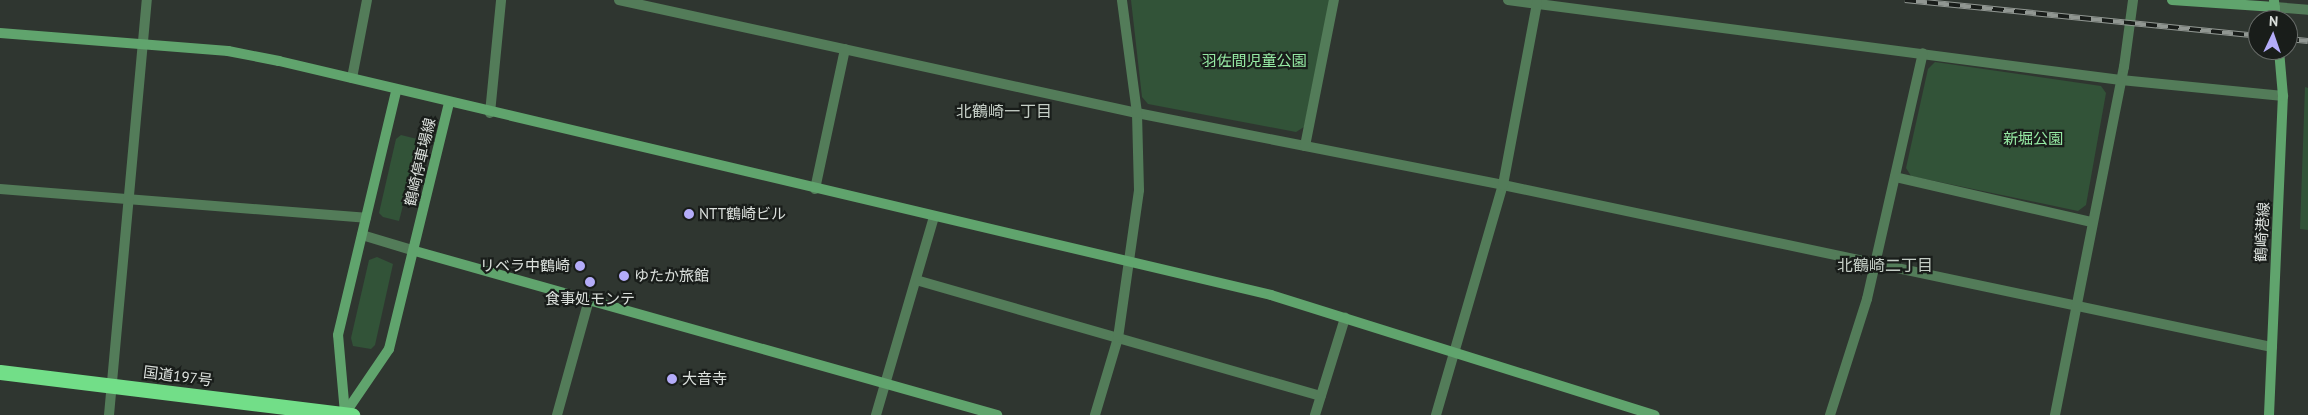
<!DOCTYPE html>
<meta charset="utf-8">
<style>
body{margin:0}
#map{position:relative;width:2308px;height:415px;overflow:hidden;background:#2f3630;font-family:"PT Sans","Noto Sans JP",sans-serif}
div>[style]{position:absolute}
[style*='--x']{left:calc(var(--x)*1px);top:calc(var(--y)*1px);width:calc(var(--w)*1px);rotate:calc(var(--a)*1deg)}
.green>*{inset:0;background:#325338}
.street>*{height:10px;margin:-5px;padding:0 5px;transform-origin:5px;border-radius:5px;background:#537c59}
.secondary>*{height:10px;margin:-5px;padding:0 5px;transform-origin:5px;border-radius:5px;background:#60a46d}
.highway>*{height:15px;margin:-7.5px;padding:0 7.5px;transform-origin:7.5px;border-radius:7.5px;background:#72de88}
.rail>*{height:5.5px;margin-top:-2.75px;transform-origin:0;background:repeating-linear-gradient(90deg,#191d1a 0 11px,#919792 0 22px);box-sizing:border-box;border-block:1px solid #919792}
.dots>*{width:14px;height:14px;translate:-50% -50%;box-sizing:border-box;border:2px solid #191d1a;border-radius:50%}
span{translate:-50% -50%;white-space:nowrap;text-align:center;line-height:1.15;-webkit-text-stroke:4.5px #191d1a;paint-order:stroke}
.park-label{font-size:15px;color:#95e9a3}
.street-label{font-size:15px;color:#dbe0dc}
.poi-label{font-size:15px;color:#dbe0dc}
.left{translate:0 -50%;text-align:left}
.right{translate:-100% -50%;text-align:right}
.neighbourhood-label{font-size:16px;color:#c5cec6}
.north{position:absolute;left:2248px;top:10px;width:50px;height:50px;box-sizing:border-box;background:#191d1a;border:1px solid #676b68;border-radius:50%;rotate:3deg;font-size:14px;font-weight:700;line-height:20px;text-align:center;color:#dbe0dc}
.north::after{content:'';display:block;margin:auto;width:18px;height:22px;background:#b4acf9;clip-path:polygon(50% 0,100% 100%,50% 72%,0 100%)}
</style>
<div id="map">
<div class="green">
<div style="clip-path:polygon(1131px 0,1330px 0,1304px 127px,1296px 132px,1148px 104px,1142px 97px)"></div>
<div style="clip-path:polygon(1935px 62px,2101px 86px,2106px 93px,2086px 205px,2078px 211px,1911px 176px,1906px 168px,1928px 69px)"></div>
<div style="clip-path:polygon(2305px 87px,2308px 88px,2308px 230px,2300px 229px)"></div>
<div style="clip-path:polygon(401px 135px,417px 139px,419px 143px,399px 221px,383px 217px,379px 213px,396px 139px)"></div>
<div style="clip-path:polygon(377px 257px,393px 264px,375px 345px,371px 349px,353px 346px,351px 338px,369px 260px)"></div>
</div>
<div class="street">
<div style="--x:619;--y:0;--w:530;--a:12.31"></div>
<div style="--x:1137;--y:113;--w:373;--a:11.1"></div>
<div style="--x:1503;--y:185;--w:786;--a:11.9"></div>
<div style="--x:1508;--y:0;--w:618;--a:7.44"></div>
<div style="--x:2121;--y:80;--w:163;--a:5.6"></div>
<div style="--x:2275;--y:7;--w:33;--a:5"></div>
<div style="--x:352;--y:78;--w:79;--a:-79.1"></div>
<div style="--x:490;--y:113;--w:114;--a:-84.4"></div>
<div style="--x:1305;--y:146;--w:149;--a:-78.8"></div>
<div style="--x:1895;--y:177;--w:202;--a:12.9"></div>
<div style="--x:0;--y:189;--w:367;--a:4.5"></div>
<div style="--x:815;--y:189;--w:143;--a:-77.9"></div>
<div style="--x:362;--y:235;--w:55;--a:16.8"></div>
<div style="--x:916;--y:280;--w:421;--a:16"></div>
<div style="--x:109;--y:415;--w:417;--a:-84.8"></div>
<div style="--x:557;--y:415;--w:119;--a:-74.5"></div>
<div style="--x:876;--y:415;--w:206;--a:-73.7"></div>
<div style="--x:1095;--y:415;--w:80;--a:-73.4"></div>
<div style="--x:1118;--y:338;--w:149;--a:-81.9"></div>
<div style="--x:1139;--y:190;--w:77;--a:-91.5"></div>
<div style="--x:1137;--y:113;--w:114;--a:-97.6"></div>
<div style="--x:1315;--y:415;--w:102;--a:-72.8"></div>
<div style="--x:1436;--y:415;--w:240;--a:-73.8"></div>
<div style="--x:1503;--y:185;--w:185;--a:-79.4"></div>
<div style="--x:1830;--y:415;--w:122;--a:-72.3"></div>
<div style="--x:1867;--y:299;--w:252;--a:-77.2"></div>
<div style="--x:2055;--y:415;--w:355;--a:-78.8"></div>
<div style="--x:2124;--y:67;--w:68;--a:-82.3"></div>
</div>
<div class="secondary">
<div style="--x:2172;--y:0;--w:103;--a:3.9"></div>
<div style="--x:2274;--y:1;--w:19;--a:84"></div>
<div style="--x:0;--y:33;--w:229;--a:4.5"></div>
<div style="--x:228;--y:51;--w:52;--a:11.1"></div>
<div style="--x:279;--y:61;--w:1019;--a:13.27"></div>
<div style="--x:1271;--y:295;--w:402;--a:17.4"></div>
<div style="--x:415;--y:251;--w:605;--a:15.74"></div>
<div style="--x:345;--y:413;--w:78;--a:-95.1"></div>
<div style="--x:338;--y:335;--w:251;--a:-76.6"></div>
<div style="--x:344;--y:415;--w:80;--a:-55.7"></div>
<div style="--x:389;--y:349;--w:253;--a:-76.3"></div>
<div style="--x:2269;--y:415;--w:319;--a:-87.5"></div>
<div style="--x:2283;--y:96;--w:46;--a:-95"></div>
</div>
<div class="highway">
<div style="--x:0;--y:372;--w:355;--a:7"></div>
</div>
<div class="rail">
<div style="--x:1905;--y:0;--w:355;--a:5.8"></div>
<div style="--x:2288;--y:39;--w:20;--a:6"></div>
</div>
<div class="dots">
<div style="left:689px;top:214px;background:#b4acf9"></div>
<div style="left:580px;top:266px;background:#b4acf9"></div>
<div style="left:624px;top:276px;background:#b4acf9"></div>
<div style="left:590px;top:282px;background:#b4acf9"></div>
<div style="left:672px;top:379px;background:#b4acf9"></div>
</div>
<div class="park-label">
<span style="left:1254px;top:61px">羽佐間児童公園</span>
<span style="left:2033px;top:139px">新堀公園</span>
</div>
<div class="street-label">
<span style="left:420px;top:162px;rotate:-77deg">鶴崎停車場線</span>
<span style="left:2262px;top:232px;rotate:-87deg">鶴崎港線</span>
<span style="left:178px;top:376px;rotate:7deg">国道197号</span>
</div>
<div class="poi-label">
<span class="left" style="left:699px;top:214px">NTT鶴崎ビル</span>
<span class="right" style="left:570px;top:266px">リベラ中鶴崎</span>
<span class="left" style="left:634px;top:276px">ゆたか旅館</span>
<span style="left:590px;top:299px">食事処モンテ</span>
<span class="left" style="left:682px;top:379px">大音寺</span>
</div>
<div class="neighbourhood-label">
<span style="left:1004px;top:111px">北鶴崎一丁目</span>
<span style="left:1885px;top:265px">北鶴崎二丁目</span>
</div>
<div class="north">N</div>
</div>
